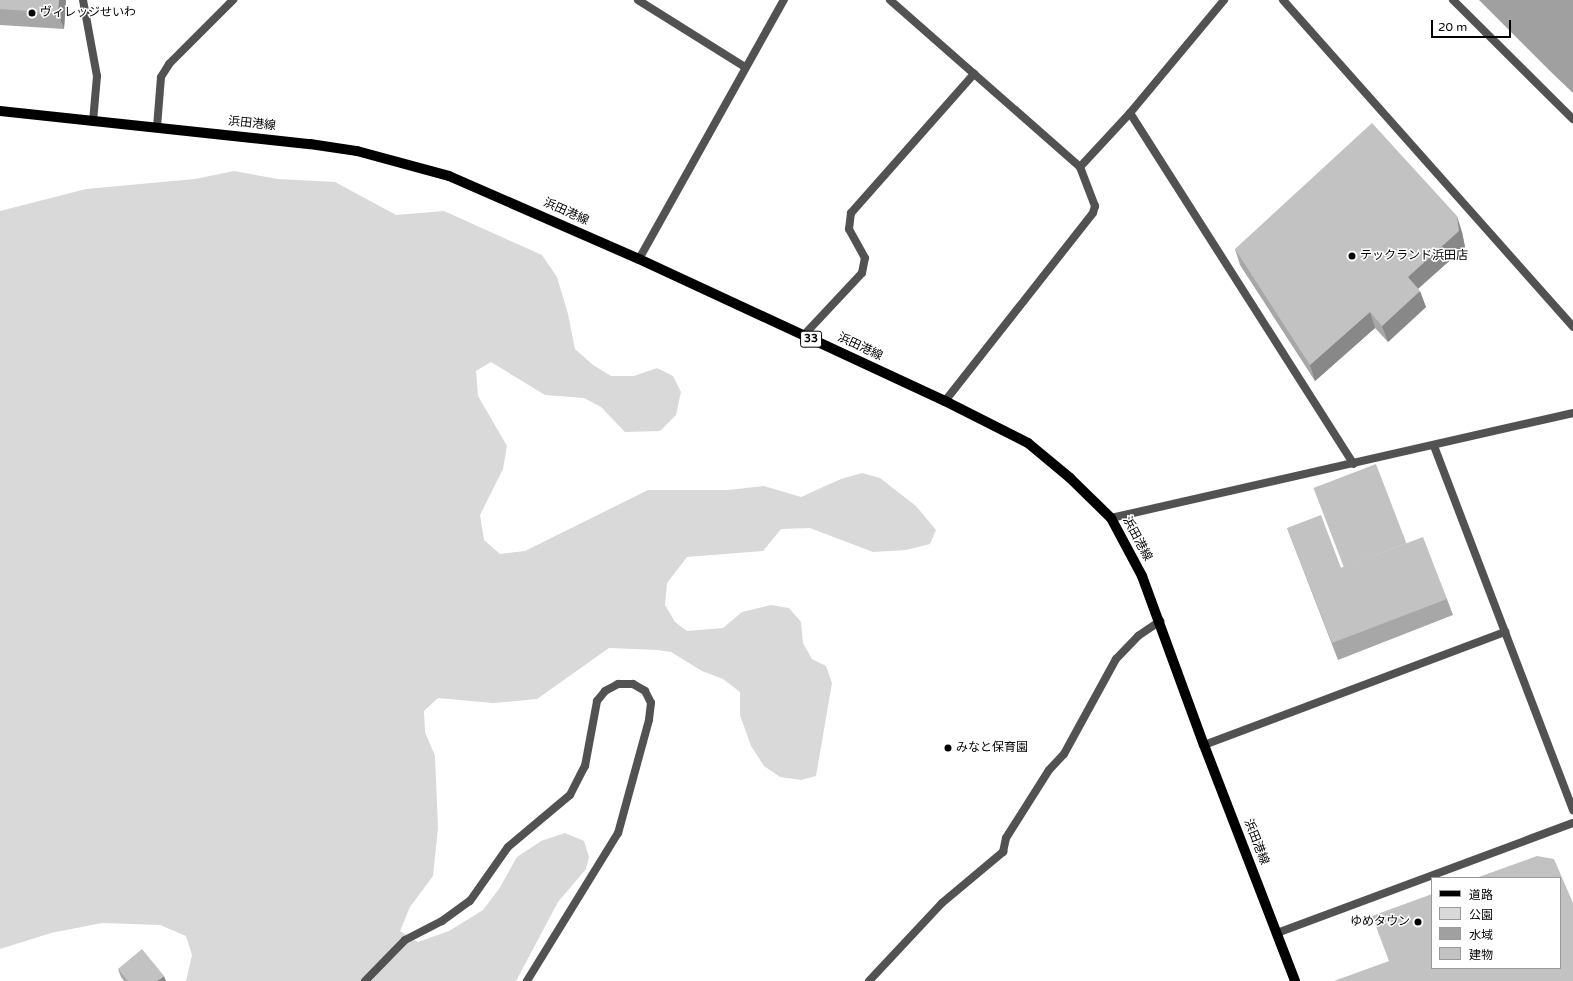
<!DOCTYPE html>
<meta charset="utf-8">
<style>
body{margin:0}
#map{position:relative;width:1573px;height:981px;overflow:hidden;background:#fff;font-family:"Varela Round","Noto Sans JP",sans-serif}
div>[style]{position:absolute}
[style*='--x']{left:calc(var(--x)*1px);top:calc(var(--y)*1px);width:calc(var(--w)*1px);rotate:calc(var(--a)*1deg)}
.green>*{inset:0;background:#d9d9d9}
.water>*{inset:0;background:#a0a0a0}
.lane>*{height:8px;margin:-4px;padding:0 4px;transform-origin:4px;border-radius:4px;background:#525252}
.street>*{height:8px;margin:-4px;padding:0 4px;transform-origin:4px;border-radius:4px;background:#525252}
.primary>*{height:10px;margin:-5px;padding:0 5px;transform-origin:5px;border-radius:5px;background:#000}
.wall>*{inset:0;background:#a7a7a7}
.shaded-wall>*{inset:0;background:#888}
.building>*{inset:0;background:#c2c2c2;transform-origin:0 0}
.dots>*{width:11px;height:11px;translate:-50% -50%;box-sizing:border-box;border:2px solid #fff;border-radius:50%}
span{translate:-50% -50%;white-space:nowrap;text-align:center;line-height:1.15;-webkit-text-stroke:3px #fff;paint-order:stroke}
.shield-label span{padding:1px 3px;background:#fff;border:1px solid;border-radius:3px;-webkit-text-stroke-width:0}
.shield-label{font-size:11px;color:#000;font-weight:700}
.poi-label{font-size:12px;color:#000}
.left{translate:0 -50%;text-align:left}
.right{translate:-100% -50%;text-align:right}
.street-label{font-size:12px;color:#000}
.legend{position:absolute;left:1431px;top:877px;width:130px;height:92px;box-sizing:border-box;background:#fff;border:1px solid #999;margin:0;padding:5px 7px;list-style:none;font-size:12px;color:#000}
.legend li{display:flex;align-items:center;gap:8px;height:20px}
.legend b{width:20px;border:1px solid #999}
.scale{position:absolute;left:1431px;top:20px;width:80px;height:18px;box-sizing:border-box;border:2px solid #000;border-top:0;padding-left:5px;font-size:12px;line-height:14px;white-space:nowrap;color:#000;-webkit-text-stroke:3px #fff;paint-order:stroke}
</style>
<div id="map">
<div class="green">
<div style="clip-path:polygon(234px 171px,278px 179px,335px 182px,396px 215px,444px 211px,542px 255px,557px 277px,568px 314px,575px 349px,593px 365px,611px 376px,634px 376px,657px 368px,673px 376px,681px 392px,676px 415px,660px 431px,625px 432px,601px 407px,584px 398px,545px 395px,491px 362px,476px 371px,478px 396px,507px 446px,503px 469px,480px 515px,484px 540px,500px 554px,525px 551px,648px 490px,728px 490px,764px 486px,801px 497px,841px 479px,862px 473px,880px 478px,916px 506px,936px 530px,930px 544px,906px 550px,873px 552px,810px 528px,781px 529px,763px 551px,687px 557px,667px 583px,665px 605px,675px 622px,687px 631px,723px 628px,742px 612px,771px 605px,789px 608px,801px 622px,803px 643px,812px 659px,826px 666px,832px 683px,816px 776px,801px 780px,780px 777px,764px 766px,751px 746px,740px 715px,740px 692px,723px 679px,702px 671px,671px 652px,657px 650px,609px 648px,537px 699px,493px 703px,438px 698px,424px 711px,425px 732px,435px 756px,438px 828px,433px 876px,410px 907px,400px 931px,418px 942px,449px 931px,483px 910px,499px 889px,517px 857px,541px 841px,565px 833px,584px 841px,589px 857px,586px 869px,558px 902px,516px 981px,186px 981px,192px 955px,186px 936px,160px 925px,102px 923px,51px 933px,0 949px,0 211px,86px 189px,195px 179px)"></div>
</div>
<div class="water">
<div style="clip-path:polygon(1479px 0,1573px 0,1573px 93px,1550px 71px)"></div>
</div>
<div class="lane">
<div style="--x:638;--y:0;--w:126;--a:32.1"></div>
<div style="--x:1453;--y:0;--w:169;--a:44.8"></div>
</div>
<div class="street">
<div style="--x:83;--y:0;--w:77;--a:79.6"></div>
<div style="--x:97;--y:76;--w:46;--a:95"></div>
<div style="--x:890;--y:0;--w:253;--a:41.3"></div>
<div style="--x:1080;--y:167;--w:42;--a:69"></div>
<div style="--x:1095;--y:206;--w:7;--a:106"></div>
<div style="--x:1093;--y:213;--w:239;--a:128.2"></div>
<div style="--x:1283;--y:0;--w:437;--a:48.4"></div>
<div style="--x:1130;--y:113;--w:416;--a:57.5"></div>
<div style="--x:157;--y:127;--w:50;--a:-85.4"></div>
<div style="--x:161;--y:77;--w:15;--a:-58"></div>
<div style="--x:169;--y:64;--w:91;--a:-45"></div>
<div style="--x:1080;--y:167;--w:74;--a:-47.2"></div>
<div style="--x:1130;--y:113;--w:147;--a:-50.2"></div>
<div style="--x:639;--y:259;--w:297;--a:-60.8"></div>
<div style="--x:803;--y:336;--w:86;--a:-46.9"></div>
<div style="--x:862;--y:273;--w:15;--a:-79"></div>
<div style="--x:865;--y:258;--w:33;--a:-119"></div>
<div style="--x:849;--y:229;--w:16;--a:-83"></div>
<div style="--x:851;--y:213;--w:186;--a:-48.5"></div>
<div style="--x:1434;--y:446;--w:390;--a:69.1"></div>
<div style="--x:1111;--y:518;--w:474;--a:-12.8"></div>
<div style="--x:1204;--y:745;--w:322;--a:-20.6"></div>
<div style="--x:1277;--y:933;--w:316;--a:-20.4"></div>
<div style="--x:365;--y:981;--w:57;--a:-45.7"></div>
<div style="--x:405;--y:940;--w:42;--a:-27.2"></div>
<div style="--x:442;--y:921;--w:34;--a:-36"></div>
<div style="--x:470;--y:901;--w:66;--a:-54.9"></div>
<div style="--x:508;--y:847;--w:81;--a:-40"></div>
<div style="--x:570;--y:795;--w:33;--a:-63"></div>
<div style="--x:585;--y:766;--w:66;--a:-79.5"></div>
<div style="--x:597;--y:701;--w:13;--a:-51"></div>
<div style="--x:605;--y:691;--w:15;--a:-28"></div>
<div style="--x:618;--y:684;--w:15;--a:0"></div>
<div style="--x:633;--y:684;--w:14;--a:30"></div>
<div style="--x:645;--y:691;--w:13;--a:63"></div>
<div style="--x:651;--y:703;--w:17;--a:97"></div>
<div style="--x:649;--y:720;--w:117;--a:105.3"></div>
<div style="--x:618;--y:833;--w:174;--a:121.6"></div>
<div style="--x:869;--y:981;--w:107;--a:-46.9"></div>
<div style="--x:942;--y:903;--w:80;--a:-39.9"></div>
<div style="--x:1003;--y:852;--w:14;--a:-78"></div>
<div style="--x:1006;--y:838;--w:80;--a:-57.7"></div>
<div style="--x:1049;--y:770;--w:22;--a:-47"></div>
<div style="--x:1064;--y:754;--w:108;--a:-61.3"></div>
<div style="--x:1116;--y:659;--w:32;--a:-46"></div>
<div style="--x:1138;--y:636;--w:27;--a:-34"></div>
</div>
<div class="primary">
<div style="--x:0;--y:111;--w:312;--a:6.1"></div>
<div style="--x:310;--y:144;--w:48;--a:8.5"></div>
<div style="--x:357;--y:151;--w:95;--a:15.2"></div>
<div style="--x:449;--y:176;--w:207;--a:23.6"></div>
<div style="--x:639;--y:259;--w:337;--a:24.9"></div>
<div style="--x:945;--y:401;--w:93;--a:26.8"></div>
<div style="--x:1028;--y:443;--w:55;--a:39.8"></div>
<div style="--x:1070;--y:478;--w:57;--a:44.3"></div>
<div style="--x:1111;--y:518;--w:66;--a:61.9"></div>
<div style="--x:1142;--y:576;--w:180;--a:69.9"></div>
<div style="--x:1204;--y:745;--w:253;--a:68.9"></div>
</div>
<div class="wall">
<div style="clip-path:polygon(0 0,66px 0,64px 29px,0 25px)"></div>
<div style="clip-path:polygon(1462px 232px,1465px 247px,1418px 289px,1426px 307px,1388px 342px,1375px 328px,1315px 381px,1240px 265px,1235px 249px)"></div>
<div style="clip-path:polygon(1287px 528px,1341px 568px,1406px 544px,1447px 599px,1453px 615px,1338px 660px)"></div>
<div style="clip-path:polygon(118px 969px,166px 981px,124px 981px,121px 977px)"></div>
</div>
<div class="shaded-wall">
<div style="clip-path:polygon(59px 0,66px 0,64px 29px,58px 13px)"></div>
<div style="clip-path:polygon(1457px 216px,1462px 232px,1465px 247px,1413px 293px,1408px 277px)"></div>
<div style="clip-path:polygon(1420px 291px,1426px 307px,1388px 342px,1382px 326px)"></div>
<div style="clip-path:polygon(1370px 312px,1375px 328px,1315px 381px,1310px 365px)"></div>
<div style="clip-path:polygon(164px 976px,166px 981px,157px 981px)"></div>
</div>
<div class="building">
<div style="clip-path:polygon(0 0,59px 0,58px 13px,0 9px)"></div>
<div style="clip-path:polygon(1372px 123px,1457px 216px,1459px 231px,1408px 277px,1420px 291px,1382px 326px,1370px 312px,1310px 365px,1235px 249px)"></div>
<div style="left:1376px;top:464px;width:85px;height:67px;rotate:69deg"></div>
<div style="clip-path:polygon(1321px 515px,1341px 568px,1423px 537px,1447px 599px,1332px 643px,1287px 528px)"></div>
<div style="clip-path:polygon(1537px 856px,1554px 859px,1573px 903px,1573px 981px,1334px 981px,1389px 961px,1372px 916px,1432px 894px,1432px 968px,1560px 968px,1560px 878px,1476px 878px)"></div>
<div style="clip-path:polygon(142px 949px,164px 976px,157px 981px,128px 981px,118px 969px)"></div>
</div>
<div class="dots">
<div style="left:32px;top:13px;background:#000"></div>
<div style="left:1352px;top:256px;background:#000"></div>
<div style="left:948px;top:748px;background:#000"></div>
<div style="left:1418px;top:922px;background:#000"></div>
</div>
<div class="shield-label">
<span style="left:811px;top:339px">33</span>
</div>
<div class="poi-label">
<span class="left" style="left:40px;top:13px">ヴィレッジせいわ</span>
<span class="left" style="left:1360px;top:256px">テックランド浜田店</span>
<span class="left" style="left:956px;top:748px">みなと保育園</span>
<span class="right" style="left:1410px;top:922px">ゆめタウン</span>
</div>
<div class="street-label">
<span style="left:252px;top:124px;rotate:6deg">浜田港線</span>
<span style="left:566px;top:212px;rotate:24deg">浜田港線</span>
<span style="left:860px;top:347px;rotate:25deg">浜田港線</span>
<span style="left:1137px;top:539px;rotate:62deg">浜田港線</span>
<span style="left:1256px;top:842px;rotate:69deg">浜田港線</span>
</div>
<ul class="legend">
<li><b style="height:5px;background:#000"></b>道路</li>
<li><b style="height:11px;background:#d9d9d9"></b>公園</li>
<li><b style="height:11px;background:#a0a0a0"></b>水域</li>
<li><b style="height:11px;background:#c2c2c2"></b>建物</li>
</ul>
<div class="scale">20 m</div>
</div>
